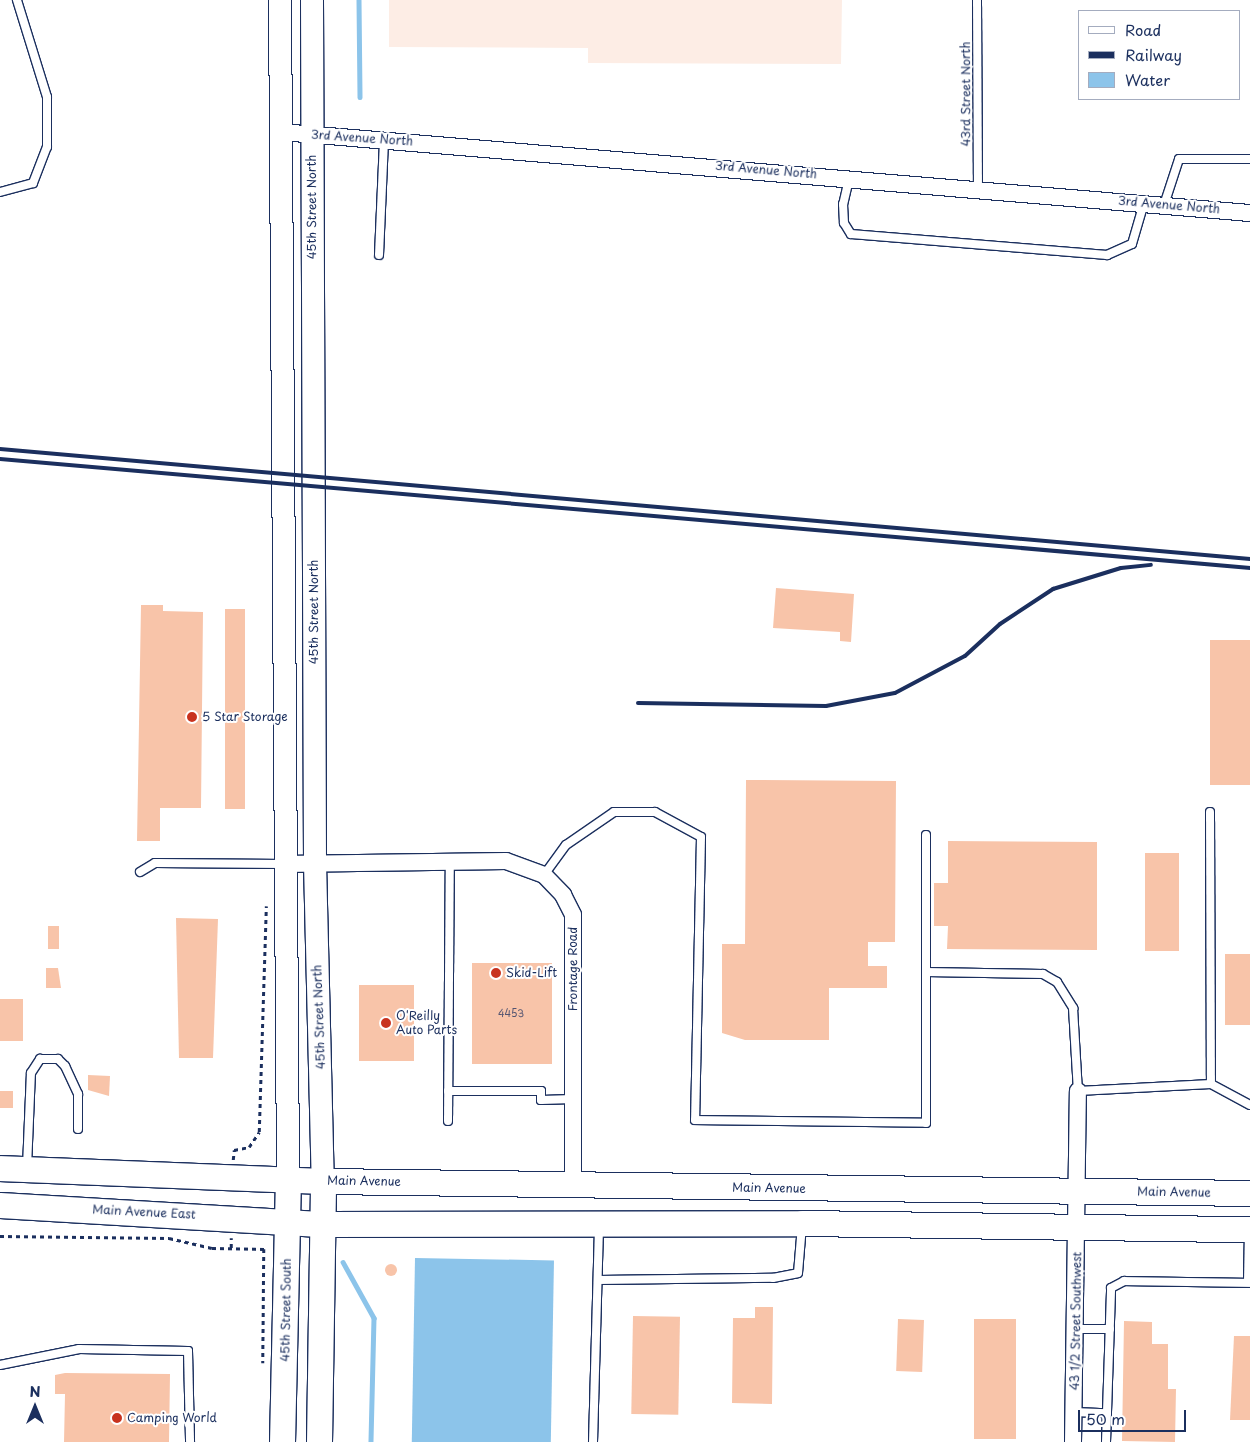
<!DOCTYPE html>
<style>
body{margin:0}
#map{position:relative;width:1250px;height:1442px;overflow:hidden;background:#fff;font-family:"Playpen Sans",sans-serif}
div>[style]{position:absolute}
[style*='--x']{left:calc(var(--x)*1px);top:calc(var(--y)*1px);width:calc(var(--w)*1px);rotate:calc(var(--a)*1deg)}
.built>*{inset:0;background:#fdede5}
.water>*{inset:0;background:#8cc4ea;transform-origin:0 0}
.stream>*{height:4.5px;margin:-2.25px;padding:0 2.25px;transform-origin:2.25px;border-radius:2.25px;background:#8cc4ea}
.building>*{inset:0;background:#f8c4a9;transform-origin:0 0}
.round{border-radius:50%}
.path>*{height:2.5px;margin-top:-1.25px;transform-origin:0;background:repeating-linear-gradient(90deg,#1b2f5e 0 4px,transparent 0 8px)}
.roads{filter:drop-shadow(1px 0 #1b2f5e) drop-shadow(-1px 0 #1b2f5e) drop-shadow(0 1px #1b2f5e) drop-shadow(0 -1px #1b2f5e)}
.service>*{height:8px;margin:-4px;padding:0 4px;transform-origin:4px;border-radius:4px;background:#fff}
.minor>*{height:16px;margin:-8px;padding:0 8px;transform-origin:8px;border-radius:8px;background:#fff}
.secondary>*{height:22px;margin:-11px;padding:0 11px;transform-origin:11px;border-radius:11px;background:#fff}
.primary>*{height:25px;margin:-12.5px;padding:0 12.5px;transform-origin:12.5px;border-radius:12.5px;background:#fff}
.rail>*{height:4px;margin:-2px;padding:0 2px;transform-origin:2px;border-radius:2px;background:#1b2f5e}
.dots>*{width:14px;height:14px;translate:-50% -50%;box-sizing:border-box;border:2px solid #fff;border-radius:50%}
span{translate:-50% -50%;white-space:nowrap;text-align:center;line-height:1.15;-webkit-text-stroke:4px #fff;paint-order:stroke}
.number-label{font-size:10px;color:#525471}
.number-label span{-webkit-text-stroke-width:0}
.street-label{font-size:12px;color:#1b2f5e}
.poi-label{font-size:12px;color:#1b2f5e}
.left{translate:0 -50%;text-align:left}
.legend{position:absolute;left:1078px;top:10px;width:162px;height:90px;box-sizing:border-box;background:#fff;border:1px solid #a4acbf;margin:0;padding:6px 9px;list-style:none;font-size:15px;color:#1b2f5e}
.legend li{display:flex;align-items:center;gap:10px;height:25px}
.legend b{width:25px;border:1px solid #a4acbf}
.north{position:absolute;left:10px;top:1382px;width:50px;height:50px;-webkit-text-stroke:4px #fff;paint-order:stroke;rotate:0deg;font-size:14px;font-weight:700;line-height:20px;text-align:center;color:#1b2f5e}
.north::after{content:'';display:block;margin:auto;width:18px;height:22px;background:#1b2f5e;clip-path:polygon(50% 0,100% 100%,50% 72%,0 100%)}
.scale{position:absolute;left:1078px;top:1410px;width:108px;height:22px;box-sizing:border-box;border:2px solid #1b2f5e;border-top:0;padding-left:6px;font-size:15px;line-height:18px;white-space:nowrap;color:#1b2f5e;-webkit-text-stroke:4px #fff;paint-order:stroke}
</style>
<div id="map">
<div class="built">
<div style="clip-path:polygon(389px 0,842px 0,841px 64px,588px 63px,588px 48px,389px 47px)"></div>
</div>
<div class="water">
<div style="left:415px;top:1258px;width:139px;height:184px;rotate:1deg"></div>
</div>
<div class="stream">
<div style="--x:359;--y:0;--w:97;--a:89.4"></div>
<div style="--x:343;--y:1262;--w:64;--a:61"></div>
<div style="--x:374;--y:1318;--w:124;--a:91.4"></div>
</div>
<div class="building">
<div style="clip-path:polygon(776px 588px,854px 594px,851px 642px,840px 641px,840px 632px,773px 628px)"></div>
<div style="clip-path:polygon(141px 605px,163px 605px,163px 611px,203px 612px,201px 808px,160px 808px,160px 841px,137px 841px)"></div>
<div style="left:225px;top:609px;width:20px;height:200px"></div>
<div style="left:1210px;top:640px;width:40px;height:145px"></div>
<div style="clip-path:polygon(746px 780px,896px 781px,895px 942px,868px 942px,868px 966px,887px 966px,887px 988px,829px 988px,829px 1040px,745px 1040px,722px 1033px,722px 944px,745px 944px)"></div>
<div style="clip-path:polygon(948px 841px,1097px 842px,1097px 950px,947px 949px,948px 926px,934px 926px,934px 883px,948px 883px)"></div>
<div style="left:1145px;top:853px;width:34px;height:98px"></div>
<div style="clip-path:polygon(176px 918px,218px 919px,213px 1058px,179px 1058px)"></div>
<div style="left:48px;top:926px;width:11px;height:23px"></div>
<div style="left:1225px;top:954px;width:25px;height:71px"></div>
<div style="left:472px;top:963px;width:80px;height:101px"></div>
<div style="clip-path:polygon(46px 968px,58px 968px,61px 988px,46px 988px)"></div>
<div style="left:359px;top:985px;width:55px;height:76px"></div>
<div style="left:0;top:999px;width:23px;height:42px"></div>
<div style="clip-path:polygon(88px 1075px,110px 1076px,109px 1096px,88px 1090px)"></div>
<div style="left:0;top:1091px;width:13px;height:17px"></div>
<div class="round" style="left:385px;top:1264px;width:12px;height:12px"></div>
<div style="clip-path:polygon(755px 1307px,773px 1307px,772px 1404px,732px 1403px,733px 1318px,755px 1318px)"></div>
<div style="left:633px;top:1316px;width:47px;height:98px;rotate:1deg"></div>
<div style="left:898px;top:1319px;width:26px;height:52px;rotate:2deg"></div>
<div style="left:974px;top:1319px;width:42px;height:120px"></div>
<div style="clip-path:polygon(1124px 1321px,1152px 1322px,1152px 1344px,1168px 1344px,1168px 1389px,1176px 1389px,1175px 1442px,1122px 1441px)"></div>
<div style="clip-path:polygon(1234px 1336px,1250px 1336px,1250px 1420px,1230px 1420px)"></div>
<div style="clip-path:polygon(65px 1373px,170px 1374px,169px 1442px,64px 1442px,65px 1394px,55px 1394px,55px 1375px)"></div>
</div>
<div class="path">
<div style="--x:233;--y:1160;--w:10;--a:-84"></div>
<div style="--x:234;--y:1150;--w:15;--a:-11"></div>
<div style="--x:249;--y:1147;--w:18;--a:-56"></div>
<div style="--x:259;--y:1132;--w:226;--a:-88.2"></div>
<div style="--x:0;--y:1236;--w:169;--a:0.7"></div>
<div style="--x:169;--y:1238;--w:44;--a:13.1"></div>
<div style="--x:212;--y:1248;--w:52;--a:1.1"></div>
<div style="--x:264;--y:1249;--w:114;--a:90.5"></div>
<div style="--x:231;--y:1248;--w:10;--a:-90"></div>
</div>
<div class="roads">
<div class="service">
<div style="--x:977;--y:0;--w:187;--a:89.7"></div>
<div style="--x:849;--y:179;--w:26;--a:103"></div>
<div style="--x:843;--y:204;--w:19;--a:87"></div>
<div style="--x:844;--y:223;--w:13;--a:58"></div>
<div style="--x:851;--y:234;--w:257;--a:4.7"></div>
<div style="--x:1107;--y:255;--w:27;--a:-24"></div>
<div style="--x:1132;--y:244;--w:43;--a:-73.7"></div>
<div style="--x:0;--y:192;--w:34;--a:-15"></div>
<div style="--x:33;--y:183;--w:39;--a:-69"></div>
<div style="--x:47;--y:147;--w:50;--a:-90"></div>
<div style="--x:47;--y:97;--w:102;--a:-107.2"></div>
<div style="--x:1164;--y:205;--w:48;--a:-71.9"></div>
<div style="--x:1179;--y:159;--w:71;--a:0"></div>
<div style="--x:379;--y:255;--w:115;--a:-87.5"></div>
<div style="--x:1210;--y:812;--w:272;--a:89.8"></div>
<div style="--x:140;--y:872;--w:17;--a:-31"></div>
<div style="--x:155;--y:863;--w:129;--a:0.4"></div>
<div style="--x:544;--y:875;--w:37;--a:-54"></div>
<div style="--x:566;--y:845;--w:58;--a:-34.5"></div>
<div style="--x:614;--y:812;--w:41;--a:0"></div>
<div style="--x:655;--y:812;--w:52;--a:28.5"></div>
<div style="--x:701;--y:837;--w:283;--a:91.2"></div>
<div style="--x:695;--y:1120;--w:231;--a:0.7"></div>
<div style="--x:926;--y:1123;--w:288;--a:-90"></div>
<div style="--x:926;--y:972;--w:117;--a:1"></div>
<div style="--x:1043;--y:974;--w:16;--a:30"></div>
<div style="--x:1057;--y:982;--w:31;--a:58"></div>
<div style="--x:1073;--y:1008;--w:83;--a:86.6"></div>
<div style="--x:1078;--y:1091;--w:133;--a:-3"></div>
<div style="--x:1211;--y:1084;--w:44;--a:28.3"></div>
<div style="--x:448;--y:1091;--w:93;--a:0"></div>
<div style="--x:541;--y:1091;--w:9;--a:90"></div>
<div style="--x:541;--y:1100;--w:32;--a:-2"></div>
<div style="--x:448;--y:1121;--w:260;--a:-89.6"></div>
<div style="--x:27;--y:1167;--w:94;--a:-87.6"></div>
<div style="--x:31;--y:1073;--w:17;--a:-57"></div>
<div style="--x:40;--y:1059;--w:18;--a:0"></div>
<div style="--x:58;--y:1059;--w:10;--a:45"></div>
<div style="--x:65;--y:1066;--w:31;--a:65"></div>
<div style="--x:78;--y:1094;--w:35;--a:90"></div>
<div style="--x:598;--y:1280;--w:175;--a:-0.7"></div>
<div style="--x:773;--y:1278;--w:25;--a:-11"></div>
<div style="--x:798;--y:1273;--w:48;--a:-85.2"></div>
<div style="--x:1248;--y:1282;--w:51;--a:-88.9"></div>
<div style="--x:1075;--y:1329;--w:35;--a:0"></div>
<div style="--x:0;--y:1365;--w:81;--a:-11.4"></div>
<div style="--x:79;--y:1349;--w:109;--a:1.1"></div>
<div style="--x:188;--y:1351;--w:91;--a:88.7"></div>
<div style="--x:1073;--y:1412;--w:34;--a:2"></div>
<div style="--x:593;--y:1442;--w:215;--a:-88.4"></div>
<div style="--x:1106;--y:1442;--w:154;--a:-88.1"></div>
<div style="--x:1111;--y:1288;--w:15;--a:-28"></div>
<div style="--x:1124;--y:1281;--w:126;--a:0.9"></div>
</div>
<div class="minor">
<div style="--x:281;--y:132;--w:972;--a:4.78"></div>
<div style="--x:284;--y:864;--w:222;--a:-0.8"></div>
<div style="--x:506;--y:861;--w:40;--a:20.2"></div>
<div style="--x:544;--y:875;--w:28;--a:46"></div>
<div style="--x:563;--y:895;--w:22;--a:63"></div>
<div style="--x:573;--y:915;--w:270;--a:90"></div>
<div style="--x:1073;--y:1442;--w:351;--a:-89.2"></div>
</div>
<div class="secondary">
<div style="--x:280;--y:0;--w:1179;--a:89.61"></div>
<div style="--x:312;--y:0;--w:863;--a:89.8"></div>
<div style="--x:315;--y:863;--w:318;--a:88.6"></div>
</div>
<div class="primary">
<div style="--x:0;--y:1168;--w:323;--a:2.3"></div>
<div style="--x:323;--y:1181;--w:927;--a:0.74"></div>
<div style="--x:0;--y:1205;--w:324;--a:3.4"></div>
<div style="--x:323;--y:1224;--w:479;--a:-0.1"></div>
<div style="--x:802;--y:1223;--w:448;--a:0.8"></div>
<div style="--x:282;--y:1442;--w:263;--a:-88.7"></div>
<div style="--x:319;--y:1442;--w:261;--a:-89.1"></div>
</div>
</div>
<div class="rail">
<div style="--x:0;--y:449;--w:1255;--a:5.03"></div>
<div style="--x:0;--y:459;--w:1255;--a:4.98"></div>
<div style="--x:638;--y:703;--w:188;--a:0.9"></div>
<div style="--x:826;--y:706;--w:70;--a:-10.7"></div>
<div style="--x:895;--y:693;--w:79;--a:-27.9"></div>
<div style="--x:965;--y:656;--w:47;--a:-42.4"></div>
<div style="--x:1000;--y:624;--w:64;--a:-33.4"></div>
<div style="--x:1053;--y:589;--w:71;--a:-17.2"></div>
<div style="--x:1121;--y:568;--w:30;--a:-6"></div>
</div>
<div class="dots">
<div style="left:192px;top:717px;background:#c8321e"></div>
<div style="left:496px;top:973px;background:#c8321e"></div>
<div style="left:386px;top:1023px;background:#c8321e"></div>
<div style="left:117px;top:1418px;background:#c8321e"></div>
</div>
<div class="number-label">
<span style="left:511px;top:1013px">4453</span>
</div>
<div class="street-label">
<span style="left:966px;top:94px;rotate:-90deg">43rd Street North</span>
<span style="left:362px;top:138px;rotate:4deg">3rd Avenue North</span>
<span style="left:766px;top:170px;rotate:5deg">3rd Avenue North</span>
<span style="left:1169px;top:205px;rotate:5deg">3rd Avenue North</span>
<span style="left:312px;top:207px;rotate:-90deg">45th Street North</span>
<span style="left:314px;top:612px;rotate:-90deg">45th Street North</span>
<span style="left:573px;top:969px;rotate:-90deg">Frontage Road</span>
<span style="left:319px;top:1017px;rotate:-92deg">45th Street North</span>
<span style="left:364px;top:1181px;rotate:1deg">Main Avenue</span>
<span style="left:769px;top:1188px;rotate:1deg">Main Avenue</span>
<span style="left:1174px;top:1192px;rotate:1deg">Main Avenue</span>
<span style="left:144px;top:1212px;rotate:3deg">Main Avenue East</span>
<span style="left:286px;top:1310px;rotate:-89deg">45th Street South</span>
<span style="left:1076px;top:1321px;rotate:-89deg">43 1/2 Street Southwest</span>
</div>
<div class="poi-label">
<span class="left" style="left:202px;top:717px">5 Star Storage</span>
<span class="left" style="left:506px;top:973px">Skid-Lift</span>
<span class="left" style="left:396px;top:1023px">O'Reilly<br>Auto Parts</span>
<span class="left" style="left:127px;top:1418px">Camping World</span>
</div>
<ul class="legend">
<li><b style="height:6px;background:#fff"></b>Road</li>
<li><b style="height:6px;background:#1b2f5e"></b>Railway</li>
<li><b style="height:14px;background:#8cc4ea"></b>Water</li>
</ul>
<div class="north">N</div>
<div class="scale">50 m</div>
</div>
